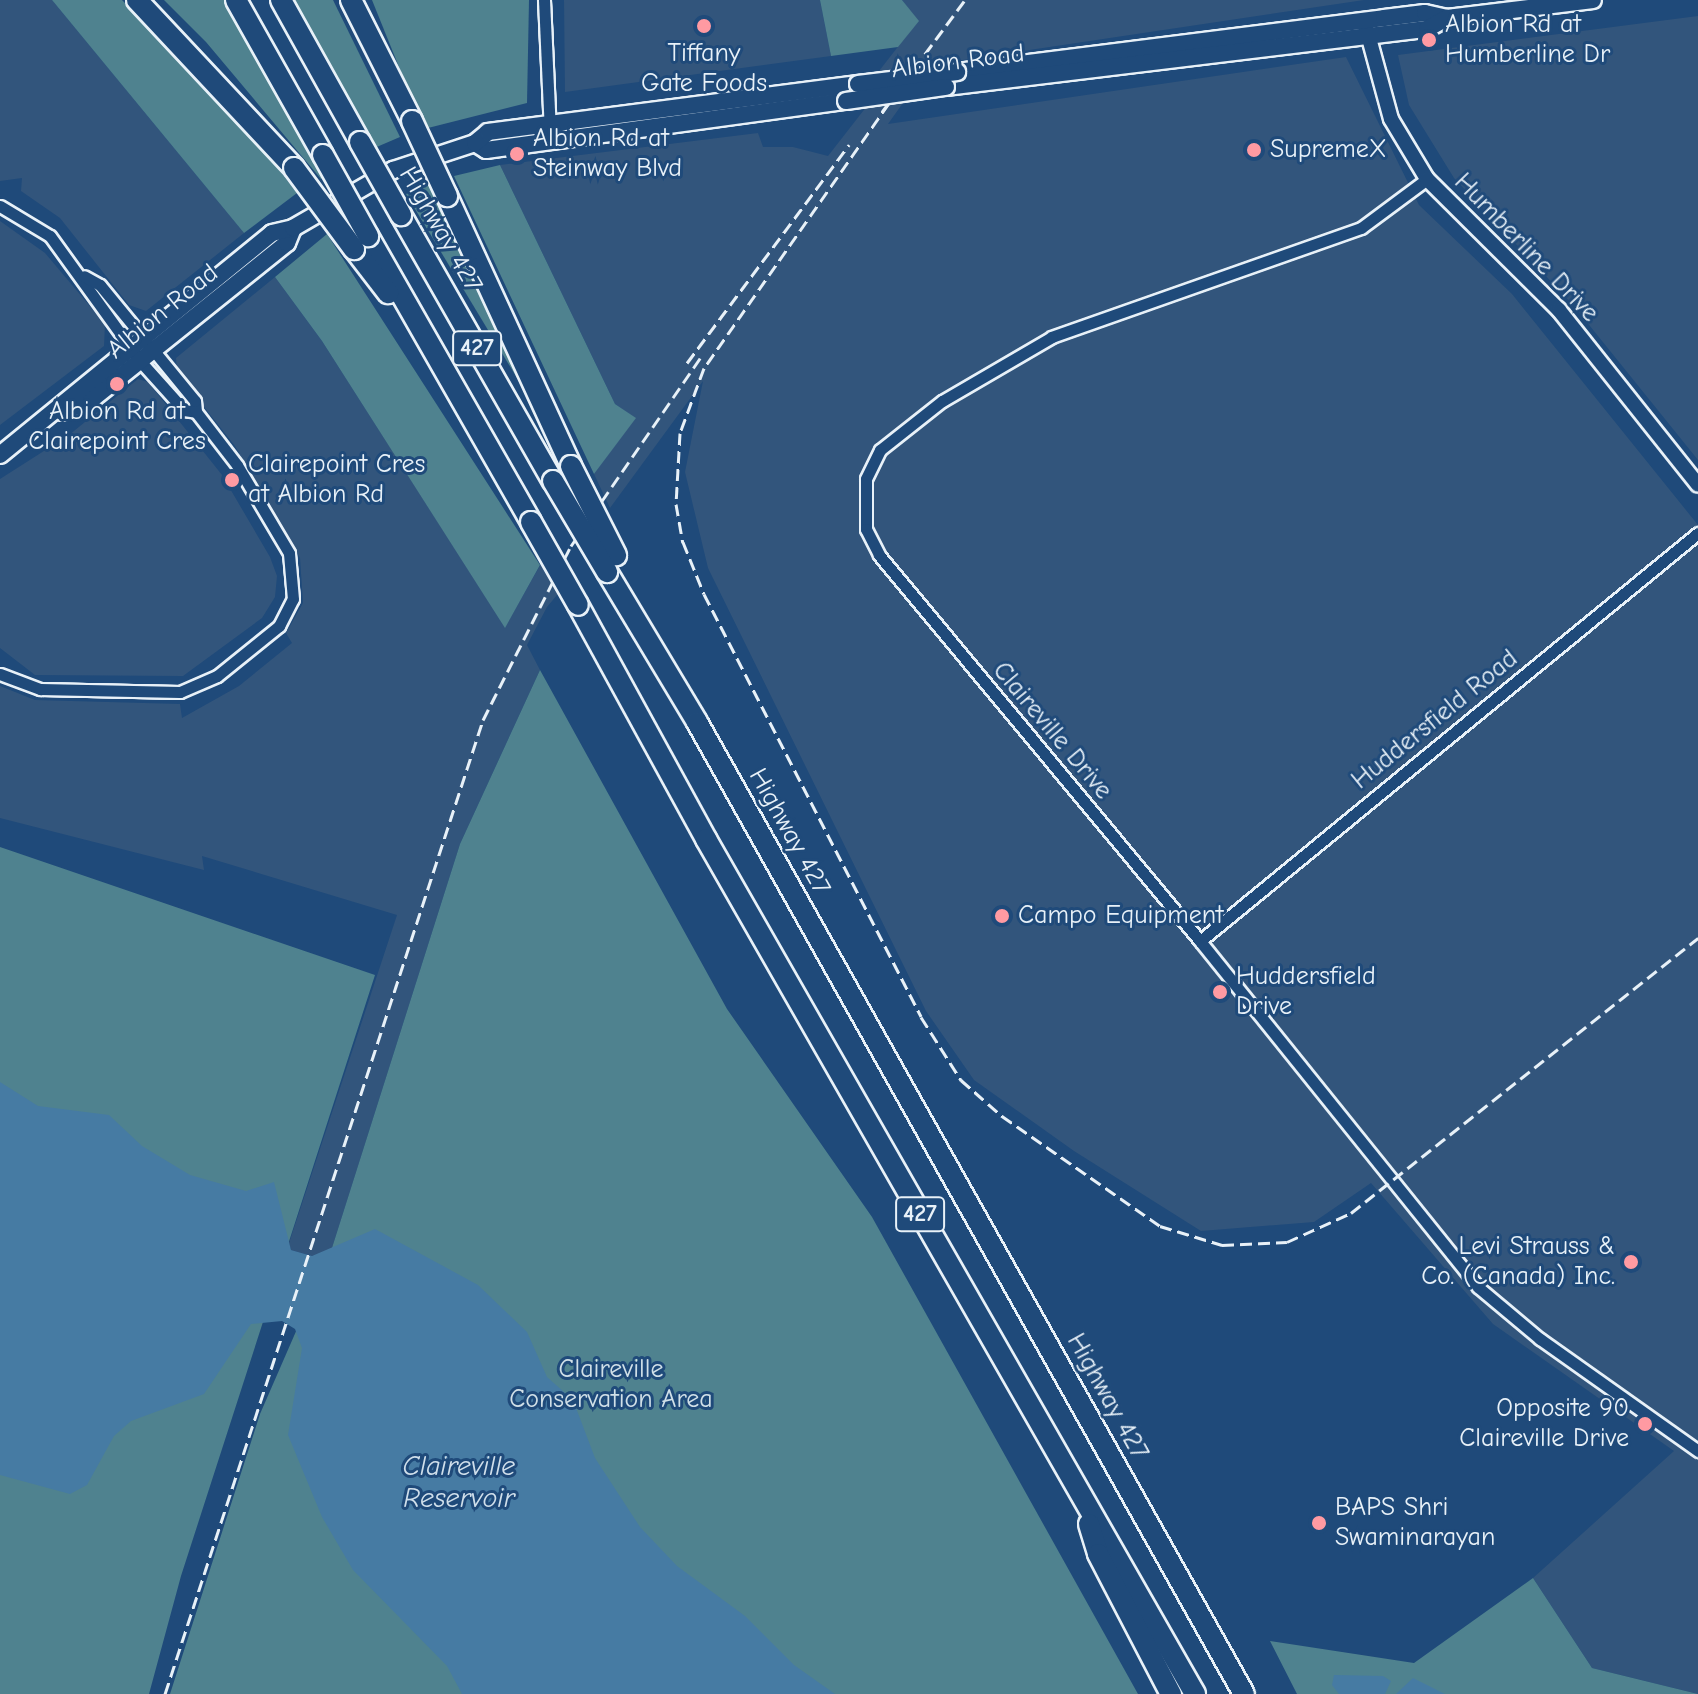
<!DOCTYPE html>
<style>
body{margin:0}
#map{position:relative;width:1698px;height:1694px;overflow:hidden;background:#1f4a7a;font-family:"Comic Neue",sans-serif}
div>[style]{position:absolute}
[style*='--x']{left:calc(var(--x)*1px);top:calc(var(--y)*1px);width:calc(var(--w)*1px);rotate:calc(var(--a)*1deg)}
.built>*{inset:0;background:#32557c}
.green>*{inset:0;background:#4f828f}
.water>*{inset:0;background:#467ba3}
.roads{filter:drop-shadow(2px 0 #e8f1f8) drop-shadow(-2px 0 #e8f1f8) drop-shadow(0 2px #e8f1f8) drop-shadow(0 -2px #e8f1f8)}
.minor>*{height:11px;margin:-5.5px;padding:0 5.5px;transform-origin:5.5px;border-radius:5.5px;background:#1f4a7a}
.tertiary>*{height:14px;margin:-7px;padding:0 7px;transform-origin:7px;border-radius:7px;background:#1f4a7a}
.secondary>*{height:16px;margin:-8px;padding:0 8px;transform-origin:8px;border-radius:8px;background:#1f4a7a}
.motorway>*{height:20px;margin:-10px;padding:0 10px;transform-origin:10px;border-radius:10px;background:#1f4a7a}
.rail>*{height:3px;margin-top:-1.5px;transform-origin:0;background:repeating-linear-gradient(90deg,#e8f1f8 0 12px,transparent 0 18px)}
.bridges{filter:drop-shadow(2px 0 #e8f1f8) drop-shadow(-2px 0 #e8f1f8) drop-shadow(0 2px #e8f1f8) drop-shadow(0 -2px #e8f1f8)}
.secondary-bridge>*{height:16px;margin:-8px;padding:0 8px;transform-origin:8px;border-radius:8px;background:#1f4a7a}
.motorway-bridge>*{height:20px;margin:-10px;padding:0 10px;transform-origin:10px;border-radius:10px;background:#1f4a7a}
.dots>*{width:22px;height:22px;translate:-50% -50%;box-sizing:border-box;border:4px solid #1f4a7a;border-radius:50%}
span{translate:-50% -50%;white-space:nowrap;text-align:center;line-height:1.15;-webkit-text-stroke:6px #1f4a7a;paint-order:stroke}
.shield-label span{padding:2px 6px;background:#1f4a7a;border:2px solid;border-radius:6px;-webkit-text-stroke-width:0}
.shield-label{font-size:24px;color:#e8f1f8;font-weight:700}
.poi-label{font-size:26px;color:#e8f1f8}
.left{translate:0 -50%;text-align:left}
.right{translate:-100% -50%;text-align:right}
.street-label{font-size:26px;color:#e8f1f8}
.park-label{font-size:26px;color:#d1e0e8}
.water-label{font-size:28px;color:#d0dfeb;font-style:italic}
</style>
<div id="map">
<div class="built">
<div style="clip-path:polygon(0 0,52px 0,244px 233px,146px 311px,129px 305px,60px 218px,21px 191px,22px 178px,0 181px)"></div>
<div style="clip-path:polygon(564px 0,820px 0,831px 56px,565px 92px)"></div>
<div style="clip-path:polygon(902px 0,1364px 0,930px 65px,888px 124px,1346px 57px,1419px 205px,1512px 294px,1698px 525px,1698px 1694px,1592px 1668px,1533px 1578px,1674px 1451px,1493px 1324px,1371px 1183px,1314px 1222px,1201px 1231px,1074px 1151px,974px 1080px,926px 1011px,708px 568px,685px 472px,703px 381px,610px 508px,594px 474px,635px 418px,615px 404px,500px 165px,758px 133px,763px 147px,793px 147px,828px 156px,895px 70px,879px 71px,918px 21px)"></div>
<div style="clip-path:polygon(1698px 16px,1698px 460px,1573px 305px,1454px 178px,1409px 105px,1398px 55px)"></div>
<div style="clip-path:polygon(0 221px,45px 253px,105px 324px,104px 346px,0 425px)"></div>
<div style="clip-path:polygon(275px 277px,322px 341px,505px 627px,554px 541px,573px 576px,547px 607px,527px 645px,540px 670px,460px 844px,331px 1251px,312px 1256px,291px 1250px,289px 1243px,397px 915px,202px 856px,204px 870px,0 818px,0 686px,35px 700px,180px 704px,182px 718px,239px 686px,292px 643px,286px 633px,303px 603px,300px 558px,235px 446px,177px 373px,176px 358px)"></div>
<div style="clip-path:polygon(138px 379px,148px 382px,222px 475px,270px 557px,277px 576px,275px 597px,262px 618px,183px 676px,35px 675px,0 648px,0 479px,69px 435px)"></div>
</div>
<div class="green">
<div style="clip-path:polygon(52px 0,122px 0,259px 143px,297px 193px,244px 233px)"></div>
<div style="clip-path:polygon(164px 0,229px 0,328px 175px,321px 179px,206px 42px)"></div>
<div style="clip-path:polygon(289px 0,333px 0,400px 137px,372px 149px)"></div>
<div style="clip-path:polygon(372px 0,529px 0,527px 103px,424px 129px)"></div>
<div style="clip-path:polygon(820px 0,902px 0,919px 21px,898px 47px,831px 56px)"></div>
<div style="clip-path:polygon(500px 165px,615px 404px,636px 418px,594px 474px,454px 176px)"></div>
<div style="clip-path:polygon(429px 185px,518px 374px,517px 378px,406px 194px)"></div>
<div style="clip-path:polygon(327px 234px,540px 565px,505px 628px,322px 341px,275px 277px)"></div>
<div style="clip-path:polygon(540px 670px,727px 1009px,872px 1217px,1138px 1694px,170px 1694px,260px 1414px,331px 1251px,460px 844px)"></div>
<div style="clip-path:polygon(0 847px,375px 975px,181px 1576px,149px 1694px,0 1694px)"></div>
<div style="clip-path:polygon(1533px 1578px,1592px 1668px,1698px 1694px,1297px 1694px,1270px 1641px,1414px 1663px)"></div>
</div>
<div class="water">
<div style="clip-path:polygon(0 1082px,38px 1106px,109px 1115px,142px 1146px,190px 1175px,246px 1191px,274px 1182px,291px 1250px,312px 1256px,375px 1229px,478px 1285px,527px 1332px,547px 1377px,573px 1400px,595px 1458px,640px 1527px,677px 1566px,745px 1616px,794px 1665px,835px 1694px,462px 1694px,447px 1666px,353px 1570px,322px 1517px,288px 1435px,302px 1348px,295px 1329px,282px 1321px,251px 1324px,204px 1394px,131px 1421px,114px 1436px,87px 1485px,70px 1494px,0 1475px)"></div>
<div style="clip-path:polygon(1334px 1675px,1383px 1676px,1391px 1681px,1385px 1694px,1339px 1694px,1332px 1685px)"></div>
<div style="clip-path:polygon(1413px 1678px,1445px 1694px,1396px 1694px)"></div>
</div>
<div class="roads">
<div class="minor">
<div style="--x:544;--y:0;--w:130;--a:87.4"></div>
<div style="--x:1427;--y:179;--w:82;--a:143.4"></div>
<div style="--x:1361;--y:228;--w:328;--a:160.6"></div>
<div style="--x:1052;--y:337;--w:127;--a:149.8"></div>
<div style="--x:942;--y:401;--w:79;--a:141.7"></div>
<div style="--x:880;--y:450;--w:32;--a:116"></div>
<div style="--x:866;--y:479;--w:50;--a:90"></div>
<div style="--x:866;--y:529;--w:29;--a:63"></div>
<div style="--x:879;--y:555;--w:502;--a:50.25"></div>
<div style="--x:1200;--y:941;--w:444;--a:51.2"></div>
<div style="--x:1478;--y:1287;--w:81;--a:40"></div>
<div style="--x:1540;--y:1339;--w:194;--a:35.3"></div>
<div style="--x:0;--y:206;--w:58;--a:31"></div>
<div style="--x:50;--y:236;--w:154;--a:54.2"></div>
<div style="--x:140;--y:361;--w:66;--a:48.1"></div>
<div style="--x:184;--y:410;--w:12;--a:9"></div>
<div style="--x:0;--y:674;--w:43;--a:20.6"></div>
<div style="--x:40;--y:689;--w:140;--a:1.2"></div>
<div style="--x:180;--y:692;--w:40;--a:-23.4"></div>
<div style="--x:217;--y:676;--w:80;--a:-38.9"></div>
<div style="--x:279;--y:626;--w:30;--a:-63"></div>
<div style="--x:293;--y:599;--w:46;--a:-95"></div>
<div style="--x:289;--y:553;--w:102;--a:-120.6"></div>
<div style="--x:237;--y:465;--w:67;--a:-127.7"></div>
<div style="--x:196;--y:412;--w:11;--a:-95"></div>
<div style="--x:195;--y:401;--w:150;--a:-129.3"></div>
<div style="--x:100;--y:285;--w:18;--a:-151"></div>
<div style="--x:1200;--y:941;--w:644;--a:-39.33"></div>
</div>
<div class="tertiary">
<div style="--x:1366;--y:27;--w:95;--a:74.8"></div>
<div style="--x:1391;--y:119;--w:70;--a:59"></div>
<div style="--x:1427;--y:179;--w:186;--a:44.8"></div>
<div style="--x:1559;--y:310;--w:223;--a:51.5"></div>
</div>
<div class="secondary">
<div style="--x:957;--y:72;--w:430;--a:-7.2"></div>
<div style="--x:1384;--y:18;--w:41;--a:-7"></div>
<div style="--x:1425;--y:13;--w:23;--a:13"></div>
<div style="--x:1447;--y:18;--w:147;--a:-7"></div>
<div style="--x:946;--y:87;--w:484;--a:-6.9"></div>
<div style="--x:1427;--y:29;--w:23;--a:-29"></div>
<div style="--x:475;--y:143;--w:13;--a:32"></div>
<div style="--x:486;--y:150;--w:363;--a:-7.8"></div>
<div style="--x:62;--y:412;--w:31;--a:-22"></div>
<div style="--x:91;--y:400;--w:251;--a:-38.7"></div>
<div style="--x:287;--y:243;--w:16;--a:-68"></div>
<div style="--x:0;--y:455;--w:351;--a:-39.2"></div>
<div style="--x:272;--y:233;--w:22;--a:-13"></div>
<div style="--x:293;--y:228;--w:116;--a:-30.1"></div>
<div style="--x:393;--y:170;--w:86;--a:-18.2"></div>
<div style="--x:475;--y:143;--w:17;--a:-40"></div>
<div style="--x:488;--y:132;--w:373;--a:-7.4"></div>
</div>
<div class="motorway">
<div style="--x:137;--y:0;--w:230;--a:46.9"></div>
<div style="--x:236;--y:0;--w:178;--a:60.7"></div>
<div style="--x:281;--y:0;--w:162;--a:60.9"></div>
<div style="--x:351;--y:0;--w:136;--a:63.2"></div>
<div style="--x:447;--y:196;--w:297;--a:65.3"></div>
<div style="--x:401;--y:215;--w:306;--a:60.3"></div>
<div style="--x:368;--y:236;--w:329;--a:60.3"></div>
<div style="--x:354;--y:249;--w:56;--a:52.3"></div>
<div style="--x:607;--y:572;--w:175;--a:59"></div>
<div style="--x:697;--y:722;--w:1115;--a:60.63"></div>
<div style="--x:578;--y:605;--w:267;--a:61.3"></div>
<div style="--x:706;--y:839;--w:985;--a:60.23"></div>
<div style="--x:1089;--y:1524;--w:31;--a:73"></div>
<div style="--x:1098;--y:1554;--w:158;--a:62.5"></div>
</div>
</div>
<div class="rail">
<div style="--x:889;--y:103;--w:323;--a:124.9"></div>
<div style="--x:704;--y:368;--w:69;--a:110.3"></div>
<div style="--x:680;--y:433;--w:71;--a:93.2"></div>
<div style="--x:676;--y:504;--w:39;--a:80"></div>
<div style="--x:683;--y:542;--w:56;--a:68"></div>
<div style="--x:704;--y:594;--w:475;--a:62.8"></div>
<div style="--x:921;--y:1017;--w:75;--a:57.6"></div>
<div style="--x:961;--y:1080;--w:55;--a:41.3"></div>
<div style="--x:1002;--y:1116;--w:193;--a:34.8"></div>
<div style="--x:1160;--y:1226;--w:65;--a:17"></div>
<div style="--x:1222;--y:1245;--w:65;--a:-2.6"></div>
<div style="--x:1287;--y:1242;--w:70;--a:-24.4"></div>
<div style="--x:1351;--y:1213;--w:443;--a:-38.4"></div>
<div style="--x:882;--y:112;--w:139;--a:-53.5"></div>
<div style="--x:687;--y:363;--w:272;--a:-53.4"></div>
<div style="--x:165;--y:1694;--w:1025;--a:-71.92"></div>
<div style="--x:483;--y:720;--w:195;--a:-63.2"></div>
<div style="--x:571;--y:546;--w:229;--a:-55.5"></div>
</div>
<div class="bridges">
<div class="secondary-bridge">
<div style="--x:858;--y:84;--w:100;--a:-6.9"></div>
<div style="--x:846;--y:101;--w:101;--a:-8"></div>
</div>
<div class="motorway-bridge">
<div style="--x:412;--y:121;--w:83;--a:65"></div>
<div style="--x:360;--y:142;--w:84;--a:60.7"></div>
<div style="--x:323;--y:155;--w:93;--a:60.9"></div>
<div style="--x:294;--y:168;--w:101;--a:53.5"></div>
<div style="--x:571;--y:466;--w:100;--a:63.2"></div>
<div style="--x:553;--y:481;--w:106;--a:59.3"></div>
<div style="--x:531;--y:522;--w:95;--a:60.5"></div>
</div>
</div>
<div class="dots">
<div style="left:704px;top:26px;background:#ff9aa2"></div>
<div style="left:1429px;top:40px;background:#ff9aa2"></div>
<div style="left:1254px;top:150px;background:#ff9aa2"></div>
<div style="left:517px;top:154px;background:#ff9aa2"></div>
<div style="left:117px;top:384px;background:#ff9aa2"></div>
<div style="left:232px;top:480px;background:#ff9aa2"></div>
<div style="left:1002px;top:916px;background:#ff9aa2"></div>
<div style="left:1220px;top:992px;background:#ff9aa2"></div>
<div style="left:1631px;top:1262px;background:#ff9aa2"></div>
<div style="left:1645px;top:1424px;background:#ff9aa2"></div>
<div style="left:1319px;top:1523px;background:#ff9aa2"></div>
</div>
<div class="shield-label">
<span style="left:477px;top:348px">427</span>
<span style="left:920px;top:1214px">427</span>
</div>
<div class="poi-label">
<span class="left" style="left:1445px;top:40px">Albion Rd at<br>Humberline Dr</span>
<span style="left:704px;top:69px">Tiffany<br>Gate Foods</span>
<span class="left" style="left:533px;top:154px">Albion Rd at<br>Steinway Blvd</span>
<span class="left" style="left:1270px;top:150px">SupremeX</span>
<span style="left:117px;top:427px">Albion Rd at<br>Clairepoint Cres</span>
<span class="left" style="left:248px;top:480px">Clairepoint Cres<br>at Albion Rd</span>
<span class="left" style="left:1018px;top:916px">Campo Equipment</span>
<span class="left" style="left:1236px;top:992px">Huddersfield<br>Drive</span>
<span class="right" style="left:1615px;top:1262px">Levi Strauss &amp;<br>Co. (Canada) Inc.</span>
<span class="right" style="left:1629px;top:1424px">Opposite 90<br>Claireville Drive</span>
<span class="left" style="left:1335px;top:1523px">BAPS Shri<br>Swaminarayan</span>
</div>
<div class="street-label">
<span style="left:958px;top:62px;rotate:-7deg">Albion Road</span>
<span style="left:440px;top:230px;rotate:60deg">Highway 427</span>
<span style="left:1526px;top:248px;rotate:46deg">Humberline Drive</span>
<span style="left:163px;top:312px;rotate:-39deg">Albion Road</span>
<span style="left:1435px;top:720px;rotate:-39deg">Huddersfield Road</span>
<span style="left:1052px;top:731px;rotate:50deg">Claireville Drive</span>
<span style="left:789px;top:832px;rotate:61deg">Highway 427</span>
<span style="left:1107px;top:1397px;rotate:61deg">Highway 427</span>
</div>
<div class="park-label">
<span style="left:611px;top:1385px">Claireville<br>Conservation Area</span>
</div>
<div class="water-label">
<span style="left:459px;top:1482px">Claireville<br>Reservoir</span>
</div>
</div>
